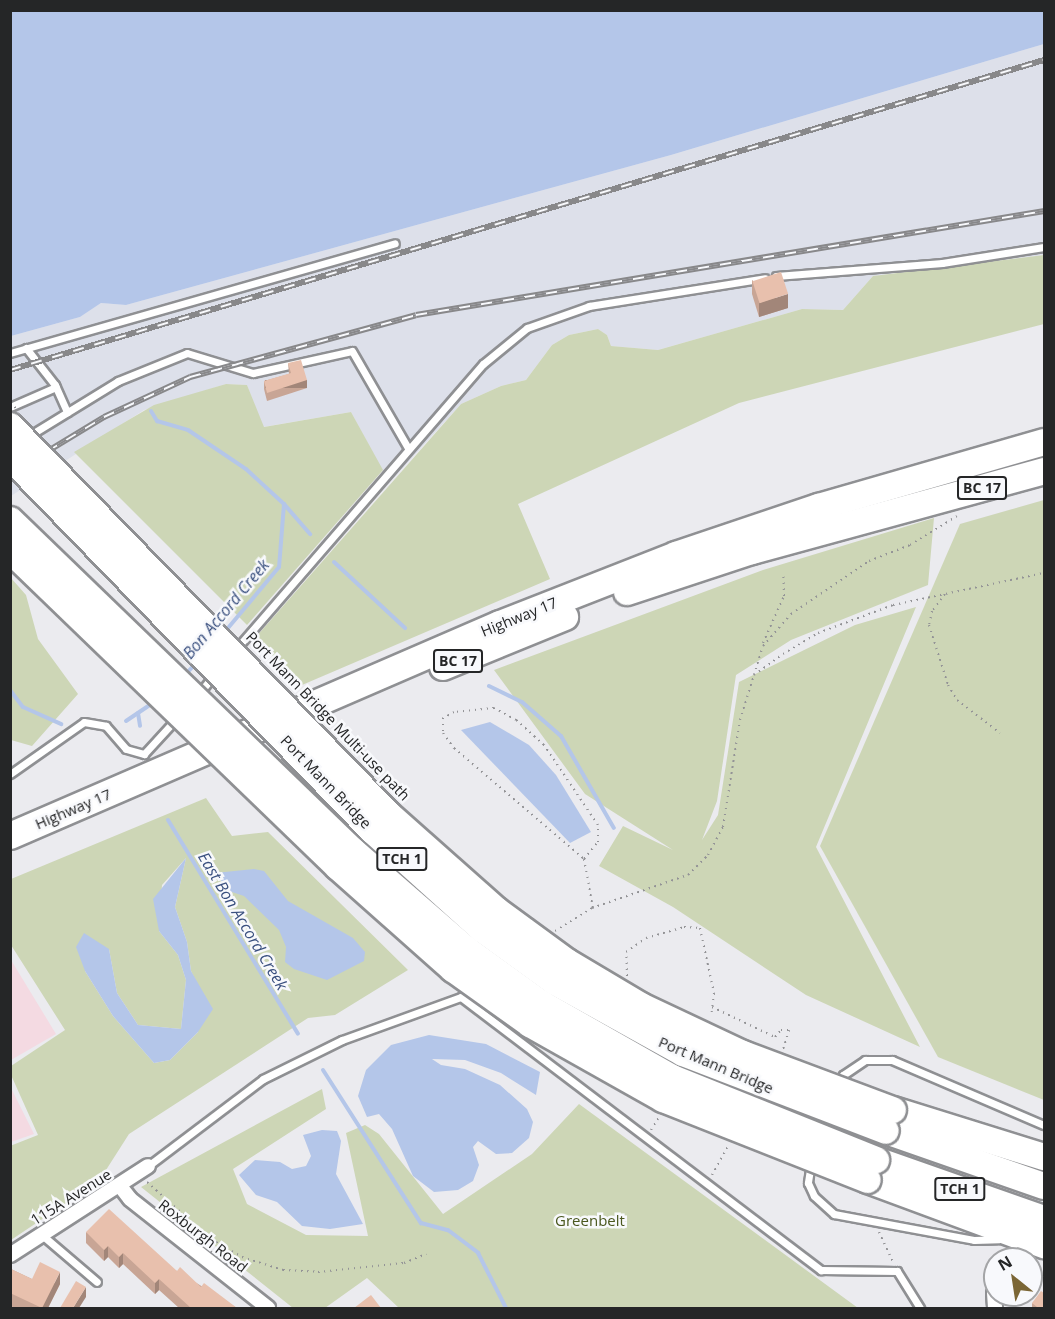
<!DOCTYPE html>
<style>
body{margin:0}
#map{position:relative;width:1055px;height:1319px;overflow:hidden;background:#ebebef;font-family:"Open Sans",sans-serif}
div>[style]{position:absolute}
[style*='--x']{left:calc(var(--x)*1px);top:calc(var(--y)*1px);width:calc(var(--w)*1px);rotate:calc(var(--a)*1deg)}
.built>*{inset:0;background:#dde0ea}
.industrial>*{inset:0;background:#f4dae2}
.green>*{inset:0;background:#cdd6b6}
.water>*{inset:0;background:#b4c6e9}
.stream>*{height:4px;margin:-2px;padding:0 2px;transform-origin:2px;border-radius:2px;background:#b4c6e9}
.path>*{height:2px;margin-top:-1px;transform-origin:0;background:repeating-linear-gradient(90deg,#939396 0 1.5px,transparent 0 6px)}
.roads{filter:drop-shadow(2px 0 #8f9093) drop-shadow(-2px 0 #8f9093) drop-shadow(0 2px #8f9093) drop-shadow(0 -2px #8f9093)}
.lane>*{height:7px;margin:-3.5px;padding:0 3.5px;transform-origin:3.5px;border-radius:3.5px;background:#fff}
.street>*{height:14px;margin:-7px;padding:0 7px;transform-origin:7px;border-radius:7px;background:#fff}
.highway>*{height:26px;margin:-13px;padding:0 13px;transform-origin:13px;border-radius:13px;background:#fff}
.rail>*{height:6px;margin-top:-3px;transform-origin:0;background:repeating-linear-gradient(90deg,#f8f9fc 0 11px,#88888a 0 22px);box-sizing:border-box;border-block:2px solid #88888a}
.path-bridge>*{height:2px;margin-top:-1px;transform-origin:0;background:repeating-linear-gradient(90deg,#939396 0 1.5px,transparent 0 6px)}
.bridges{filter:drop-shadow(2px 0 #8f9093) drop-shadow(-2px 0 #8f9093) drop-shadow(0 2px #8f9093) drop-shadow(0 -2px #8f9093)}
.highway-bridge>*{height:26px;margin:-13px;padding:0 13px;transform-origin:13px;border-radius:13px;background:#fff}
.wall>*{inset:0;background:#c8a595}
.shaded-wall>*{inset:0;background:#a28679;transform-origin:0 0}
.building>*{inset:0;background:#e8c0ad;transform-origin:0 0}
span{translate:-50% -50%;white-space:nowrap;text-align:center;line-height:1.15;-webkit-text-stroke:5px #f8f9fc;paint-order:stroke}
.shield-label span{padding:2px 4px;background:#f8f9fc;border:2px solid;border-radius:4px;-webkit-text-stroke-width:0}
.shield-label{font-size:14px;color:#252627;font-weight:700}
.street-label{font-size:15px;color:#252627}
.park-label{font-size:15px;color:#4b581f}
.water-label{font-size:16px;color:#3a507f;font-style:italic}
.frame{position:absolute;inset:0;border:12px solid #252627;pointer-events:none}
.north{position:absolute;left:983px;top:1247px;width:60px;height:60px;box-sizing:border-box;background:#f8f9fc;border:2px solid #a4a5a7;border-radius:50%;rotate:330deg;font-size:16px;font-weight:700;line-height:24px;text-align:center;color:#252627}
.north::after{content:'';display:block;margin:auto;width:21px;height:27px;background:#7b6635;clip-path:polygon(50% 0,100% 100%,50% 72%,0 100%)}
</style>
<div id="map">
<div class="built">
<div style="clip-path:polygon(1044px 44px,1044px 255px,873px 276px,843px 310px,802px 309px,658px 350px,611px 346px,607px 335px,598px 329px,569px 335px,552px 345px,526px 380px,501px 386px,461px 404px,389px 483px,351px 412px,263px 427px,247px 385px,226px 384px,144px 410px,11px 496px,11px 336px,80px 317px,101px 303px,126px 305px,671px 155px)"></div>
</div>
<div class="industrial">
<div style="clip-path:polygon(11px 960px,56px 1034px,11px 1060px,10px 1060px)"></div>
<div style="clip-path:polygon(11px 1088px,34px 1134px,11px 1142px,10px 1142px)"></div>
</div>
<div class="green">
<div style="clip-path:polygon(1044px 255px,1044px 324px,739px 403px,518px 504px,550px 579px,302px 685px,255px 638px,461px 404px,501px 386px,526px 380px,552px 345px,569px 335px,598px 329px,607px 335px,611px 346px,658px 350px,802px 309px,843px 310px,873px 276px)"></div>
<div style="clip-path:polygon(226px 384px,247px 385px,264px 427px,351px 412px,383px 470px,247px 625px,74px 452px,154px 405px)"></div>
<div style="clip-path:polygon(1044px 500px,1044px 1100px,938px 1057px,820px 846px,960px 524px)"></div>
<div style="clip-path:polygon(934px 518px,928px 585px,791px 640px,736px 675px,717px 801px,702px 840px,718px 815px,739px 682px,855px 625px,916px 607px,816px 847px,920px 1047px,806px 995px,673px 907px,599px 866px,623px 826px,673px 850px,585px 794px,494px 670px,763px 570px)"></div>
<div style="clip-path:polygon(11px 578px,26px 595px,38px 639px,78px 694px,32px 746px,11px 740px)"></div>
<div style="clip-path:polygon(evenodd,206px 798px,232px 836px,268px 832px,408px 970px,335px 1015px,308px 1018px,129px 1134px,99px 1181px,11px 1240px,10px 1146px,38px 1135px,11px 1075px,11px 1066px,65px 1030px,11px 945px,11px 879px,206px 798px,186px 858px,175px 907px,187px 942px,191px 971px,202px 995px,198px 1032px,170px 1060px,154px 1063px,113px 1016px,85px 971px,109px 949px,117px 993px,138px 1025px,181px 1029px,186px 980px,178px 955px,159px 931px,162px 885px,186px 858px)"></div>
<div style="clip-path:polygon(322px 1089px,326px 1109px,233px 1169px,247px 1204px,306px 1235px,368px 1236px,346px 1133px,365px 1125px,379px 1134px,443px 1214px,532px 1154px,579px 1104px,858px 1308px,399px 1308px,367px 1278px,325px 1308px,293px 1308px,141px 1187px)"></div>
</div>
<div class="water">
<div style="clip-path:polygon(11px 10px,1044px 10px,1044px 44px,671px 155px,126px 305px,101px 303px,80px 317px,11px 336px)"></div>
<div style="clip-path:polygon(490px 722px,529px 745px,556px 775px,591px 832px,570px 843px,461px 730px)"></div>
<div style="clip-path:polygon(186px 858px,175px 907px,187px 942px,191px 971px,213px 1009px,198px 1032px,170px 1060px,154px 1063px,113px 1016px,85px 971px,76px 947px,84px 933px,109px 949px,117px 993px,138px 1025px,181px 1029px,186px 980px,178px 955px,159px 931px,153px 899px)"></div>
<div style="clip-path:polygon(254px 869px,264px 871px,288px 901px,353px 938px,365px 952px,364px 961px,327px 980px,294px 969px,285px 962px,286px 947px,279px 930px,244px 896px,229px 891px,215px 873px)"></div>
<div style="clip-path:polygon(429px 1035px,486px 1044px,540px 1072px,536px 1095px,501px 1073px,465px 1060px,432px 1059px,441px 1065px,465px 1069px,500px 1085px,527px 1109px,533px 1122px,529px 1138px,512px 1153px,496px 1154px,478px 1141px,473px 1147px,479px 1165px,473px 1181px,458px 1190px,434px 1192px,413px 1176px,392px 1129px,379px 1114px,367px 1117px,358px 1096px,366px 1070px,391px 1045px)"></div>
<div style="clip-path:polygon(322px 1130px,337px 1131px,341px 1141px,336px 1174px,363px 1224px,330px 1229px,302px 1226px,277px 1202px,256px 1195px,239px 1175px,255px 1160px,280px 1162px,292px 1169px,306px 1166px,311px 1156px,303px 1135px)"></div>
</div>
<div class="stream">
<div style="--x:151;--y:411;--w:12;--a:59"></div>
<div style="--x:157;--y:421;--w:32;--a:16"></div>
<div style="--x:188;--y:430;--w:70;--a:33.9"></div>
<div style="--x:246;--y:469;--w:52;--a:42.6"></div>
<div style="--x:284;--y:504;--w:63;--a:94.5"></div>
<div style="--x:279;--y:567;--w:87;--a:129.9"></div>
<div style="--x:284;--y:504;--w:40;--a:49"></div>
<div style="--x:334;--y:562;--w:97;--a:42.9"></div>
<div style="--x:184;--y:676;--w:21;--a:-47"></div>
<div style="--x:489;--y:686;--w:37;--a:26"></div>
<div style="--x:522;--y:702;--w:52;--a:41.1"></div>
<div style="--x:561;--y:736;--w:106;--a:60.1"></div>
<div style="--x:10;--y:690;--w:21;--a:53"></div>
<div style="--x:23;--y:707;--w:42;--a:24.1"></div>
<div style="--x:138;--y:713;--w:13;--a:81"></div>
<div style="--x:126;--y:721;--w:34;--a:-34"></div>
<div style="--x:168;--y:820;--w:250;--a:58.7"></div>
<div style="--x:323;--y:1070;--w:182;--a:57.4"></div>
<div style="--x:421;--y:1223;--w:28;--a:15"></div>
<div style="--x:448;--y:1230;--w:38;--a:37"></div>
<div style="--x:478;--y:1253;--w:62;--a:63"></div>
</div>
<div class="path">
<div style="--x:945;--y:594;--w:21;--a:127"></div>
<div style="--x:932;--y:611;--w:14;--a:102"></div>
<div style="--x:929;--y:625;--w:63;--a:72.4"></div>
<div style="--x:948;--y:685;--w:17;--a:59"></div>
<div style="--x:957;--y:700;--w:54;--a:37.5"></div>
<div style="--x:763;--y:643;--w:51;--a:-65.9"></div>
<div style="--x:784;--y:596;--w:24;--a:-92"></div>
<div style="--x:754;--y:675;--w:30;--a:-73"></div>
<div style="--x:763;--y:646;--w:43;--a:-48.8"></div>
<div style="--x:791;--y:614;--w:94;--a:-34.2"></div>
<div style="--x:869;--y:561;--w:44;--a:-21.3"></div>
<div style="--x:910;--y:545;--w:55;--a:-31.7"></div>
<div style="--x:344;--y:730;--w:22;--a:66"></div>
<div style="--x:584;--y:859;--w:22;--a:-51"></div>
<div style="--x:598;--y:842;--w:17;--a:-90"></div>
<div style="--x:598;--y:825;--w:97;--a:-124"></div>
<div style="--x:544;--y:745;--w:38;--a:-138"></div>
<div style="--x:516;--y:720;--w:25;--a:-151"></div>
<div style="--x:494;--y:708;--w:40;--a:174.3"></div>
<div style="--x:454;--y:712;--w:13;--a:151"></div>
<div style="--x:443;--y:718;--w:15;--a:90"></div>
<div style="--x:443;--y:733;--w:19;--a:54"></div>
<div style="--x:454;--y:748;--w:171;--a:40.5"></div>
<div style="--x:584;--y:859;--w:50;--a:79.6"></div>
<div style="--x:555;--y:931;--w:44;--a:-31.9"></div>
<div style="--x:592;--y:908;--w:102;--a:-19"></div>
<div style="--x:688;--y:875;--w:28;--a:-45"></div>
<div style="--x:708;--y:855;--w:32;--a:-62"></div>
<div style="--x:723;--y:827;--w:108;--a:-81"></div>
<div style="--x:740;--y:720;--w:47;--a:-72.7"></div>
<div style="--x:754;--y:675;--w:36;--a:-36"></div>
<div style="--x:783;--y:654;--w:41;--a:-31"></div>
<div style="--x:818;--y:633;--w:80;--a:-20.5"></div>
<div style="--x:893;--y:605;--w:154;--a:-12"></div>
<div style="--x:627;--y:976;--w:24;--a:-92"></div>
<div style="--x:626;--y:952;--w:24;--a:-35"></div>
<div style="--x:646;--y:938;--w:40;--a:-16"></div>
<div style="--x:684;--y:927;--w:16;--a:4"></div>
<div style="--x:700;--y:928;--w:66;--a:77.8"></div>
<div style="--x:714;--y:993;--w:24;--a:97"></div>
<div style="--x:712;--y:1007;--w:70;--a:25.5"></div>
<div style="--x:775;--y:1037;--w:9;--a:-49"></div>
<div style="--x:781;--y:1030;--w:8;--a:0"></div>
<div style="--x:789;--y:1030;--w:21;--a:107"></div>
<div style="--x:651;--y:1130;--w:15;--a:-58"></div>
<div style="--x:712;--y:1175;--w:33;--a:-61"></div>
<div style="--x:147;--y:1182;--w:86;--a:41.7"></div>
<div style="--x:211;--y:1239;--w:36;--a:30"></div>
<div style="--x:242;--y:1257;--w:43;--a:17.6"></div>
<div style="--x:283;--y:1270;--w:35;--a:3"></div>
<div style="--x:318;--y:1272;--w:86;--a:-6"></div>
<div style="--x:404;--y:1263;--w:24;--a:-22"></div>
<div style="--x:879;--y:1232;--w:33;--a:65"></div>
</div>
<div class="roads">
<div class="lane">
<div style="--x:776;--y:276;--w:167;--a:-4.5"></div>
<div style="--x:942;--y:263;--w:103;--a:-8.9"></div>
<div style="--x:26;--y:348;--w:47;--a:51.9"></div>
<div style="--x:55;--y:385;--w:30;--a:66"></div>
<div style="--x:10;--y:353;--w:400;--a:-15.9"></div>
<div style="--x:10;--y:407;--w:50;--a:-23.5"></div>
<div style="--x:27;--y:437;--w:107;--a:-31.6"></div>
<div style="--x:118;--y:381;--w:74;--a:-22.1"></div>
<div style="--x:187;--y:353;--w:69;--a:16.9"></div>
<div style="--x:253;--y:373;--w:101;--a:-12.5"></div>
<div style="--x:352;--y:351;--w:112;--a:60"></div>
<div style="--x:236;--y:649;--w:377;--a:-49.1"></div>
<div style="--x:483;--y:364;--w:57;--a:-39.3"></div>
<div style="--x:527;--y:328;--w:66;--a:-19.5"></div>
<div style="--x:589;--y:306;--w:178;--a:-9"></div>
<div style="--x:197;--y:696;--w:28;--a:-51"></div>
<div style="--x:10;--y:774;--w:90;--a:-35.1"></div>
<div style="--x:84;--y:722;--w:22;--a:10"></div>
<div style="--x:106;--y:726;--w:30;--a:49"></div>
<div style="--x:126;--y:749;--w:19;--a:16"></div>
<div style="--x:144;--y:754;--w:50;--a:-47.4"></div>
<div style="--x:839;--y:1085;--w:11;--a:-68"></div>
<div style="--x:843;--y:1075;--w:27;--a:-34"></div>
<div style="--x:865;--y:1060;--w:27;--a:0"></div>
<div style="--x:892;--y:1060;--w:165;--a:23.2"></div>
<div style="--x:811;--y:1163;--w:20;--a:99"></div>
<div style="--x:808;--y:1183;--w:14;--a:65"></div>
<div style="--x:814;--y:1196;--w:27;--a:42"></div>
<div style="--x:834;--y:1214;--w:142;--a:10.5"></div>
<div style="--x:974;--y:1240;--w:25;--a:-2"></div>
<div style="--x:148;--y:1166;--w:144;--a:-37.1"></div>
<div style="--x:263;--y:1079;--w:88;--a:-26.3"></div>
<div style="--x:342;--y:1040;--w:127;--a:-19.9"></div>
<div style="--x:461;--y:997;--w:452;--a:37.2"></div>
<div style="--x:821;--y:1270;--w:76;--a:0.8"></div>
<div style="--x:897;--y:1271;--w:44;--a:58.1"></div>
<div style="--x:42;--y:1235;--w:72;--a:40.5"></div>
</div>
<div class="street">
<div style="--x:120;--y:1186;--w:16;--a:52"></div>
<div style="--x:130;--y:1199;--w:176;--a:38.3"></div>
<div style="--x:10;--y:1255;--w:164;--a:-32.8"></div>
<div style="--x:994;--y:1293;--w:15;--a:86"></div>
</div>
<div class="highway">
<div style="--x:627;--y:592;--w:132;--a:-18.2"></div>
<div style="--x:752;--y:551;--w:303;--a:-15.3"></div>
<div style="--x:443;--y:667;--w:132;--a:-22.3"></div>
<div style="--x:10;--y:836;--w:534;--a:-23.4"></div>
<div style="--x:500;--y:624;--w:189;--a:-21.4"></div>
<div style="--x:676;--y:555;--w:151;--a:-18.6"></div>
<div style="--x:819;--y:507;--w:234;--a:-16.1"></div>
<div style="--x:893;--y:1110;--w:158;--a:17.3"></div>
<div style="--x:886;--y:1131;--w:167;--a:19.2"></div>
<div style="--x:876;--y:1160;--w:178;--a:19.4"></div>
<div style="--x:868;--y:1180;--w:188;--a:20.3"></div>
</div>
</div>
<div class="rail">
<div style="--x:10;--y:370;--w:1079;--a:-16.69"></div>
<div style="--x:10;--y:474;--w:110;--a:-31.2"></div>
<div style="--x:104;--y:417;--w:95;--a:-24.9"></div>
<div style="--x:190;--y:377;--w:234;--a:-15.3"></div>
<div style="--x:416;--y:315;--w:637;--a:-9.4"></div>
</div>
<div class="path-bridge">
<div style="--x:10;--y:403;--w:8;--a:40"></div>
</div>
<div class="bridges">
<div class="highway-bridge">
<div style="--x:10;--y:426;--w:542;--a:45.75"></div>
<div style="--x:388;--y:814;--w:144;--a:41.6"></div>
<div style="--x:496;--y:910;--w:88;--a:36.2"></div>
<div style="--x:567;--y:962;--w:86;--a:30.7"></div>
<div style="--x:641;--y:1006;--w:113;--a:25.2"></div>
<div style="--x:743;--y:1054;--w:160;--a:20.5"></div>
<div style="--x:10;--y:457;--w:521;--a:45.86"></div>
<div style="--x:373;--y:831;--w:147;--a:42"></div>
<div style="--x:482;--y:929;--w:90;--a:36"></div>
<div style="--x:555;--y:982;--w:146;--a:29"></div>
<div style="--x:683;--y:1053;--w:217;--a:21"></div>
<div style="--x:10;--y:520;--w:477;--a:44"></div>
<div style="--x:353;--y:851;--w:151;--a:41"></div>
<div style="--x:467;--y:950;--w:92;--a:35.8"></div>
<div style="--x:542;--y:1004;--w:150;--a:29.6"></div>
<div style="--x:672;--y:1078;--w:220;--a:21.9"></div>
<div style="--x:10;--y:550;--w:456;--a:44"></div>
<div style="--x:338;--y:867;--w:154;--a:41.6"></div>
<div style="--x:453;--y:969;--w:95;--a:35.5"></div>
<div style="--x:530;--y:1024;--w:153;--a:29.4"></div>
<div style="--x:663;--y:1099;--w:220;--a:21.6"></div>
</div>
</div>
<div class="wall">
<div style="clip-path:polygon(752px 280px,788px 308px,759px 317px,752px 294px)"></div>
<div style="clip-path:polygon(288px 363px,307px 388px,267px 401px,264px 389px,264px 381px,289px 374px)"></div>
<div style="clip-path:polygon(86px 1232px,177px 1271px,237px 1308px,179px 1308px,159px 1290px,155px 1294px,123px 1264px,119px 1268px,108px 1257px,104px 1261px,86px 1243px)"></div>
<div style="clip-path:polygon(11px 1269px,32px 1279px,60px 1284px,48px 1308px,15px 1308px,10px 1306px)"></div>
<div style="clip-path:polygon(1032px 1303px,1044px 1308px,1032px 1308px)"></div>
</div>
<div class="shaded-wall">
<div style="clip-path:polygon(788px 294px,788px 308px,759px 317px,759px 303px)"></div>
<div style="left:307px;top:380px;width:8px;height:42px;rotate:90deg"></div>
<div style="clip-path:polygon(108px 1246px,108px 1257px,104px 1261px,104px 1250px)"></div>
<div style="clip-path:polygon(123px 1253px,123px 1264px,119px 1268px,119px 1257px)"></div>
<div style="clip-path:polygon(60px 1272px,60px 1284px,48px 1308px,42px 1308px)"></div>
<div style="clip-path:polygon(159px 1279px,159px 1290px,155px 1294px,155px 1283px)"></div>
<div style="clip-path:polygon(86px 1287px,86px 1297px,79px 1308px,73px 1308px)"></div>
</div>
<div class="building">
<div style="left:781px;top:272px;width:23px;height:30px;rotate:72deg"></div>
<div style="clip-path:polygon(301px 360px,307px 380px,267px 393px,264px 381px,291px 373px,288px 363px)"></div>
<div style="clip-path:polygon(109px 1209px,177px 1271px,180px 1267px,201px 1287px,204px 1283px,237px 1308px,191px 1308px,159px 1279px,155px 1283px,123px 1253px,119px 1257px,108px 1246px,104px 1250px,86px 1232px)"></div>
<div style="clip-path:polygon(40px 1262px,60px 1272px,42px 1308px,10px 1293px,11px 1269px,32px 1279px)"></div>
<div style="clip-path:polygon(76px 1281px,86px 1287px,73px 1308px,60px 1308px)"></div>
<div style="clip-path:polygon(1041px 1291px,1044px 1293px,1044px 1308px,1035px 1308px,1037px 1307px,1032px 1303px)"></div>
<div style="clip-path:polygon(371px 1295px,381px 1308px,354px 1308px)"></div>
</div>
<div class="shield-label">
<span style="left:982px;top:488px">BC 17</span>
<span style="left:458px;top:661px">BC 17</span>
<span style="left:402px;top:859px">TCH 1</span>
<span style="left:960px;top:1189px">TCH 1</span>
</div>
<div class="street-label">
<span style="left:519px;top:617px;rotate:-22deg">Highway 17</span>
<span style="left:328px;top:716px;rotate:46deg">Port Mann Bridge Multi-use path</span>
<span style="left:326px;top:782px;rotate:46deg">Port Mann Bridge</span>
<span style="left:73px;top:809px;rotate:-23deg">Highway 17</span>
<span style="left:716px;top:1065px;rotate:23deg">Port Mann Bridge</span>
<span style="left:71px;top:1197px;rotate:-32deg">115A Avenue</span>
<span style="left:203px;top:1236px;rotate:38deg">Roxburgh Road</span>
</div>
<div class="park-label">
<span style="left:590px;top:1221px">Greenbelt</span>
</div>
<div class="water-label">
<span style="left:226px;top:609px;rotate:-50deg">Bon Accord Creek</span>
<span style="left:243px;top:921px;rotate:59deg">East Bon Accord Creek</span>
</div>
<div class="frame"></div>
<div class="north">N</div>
</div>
